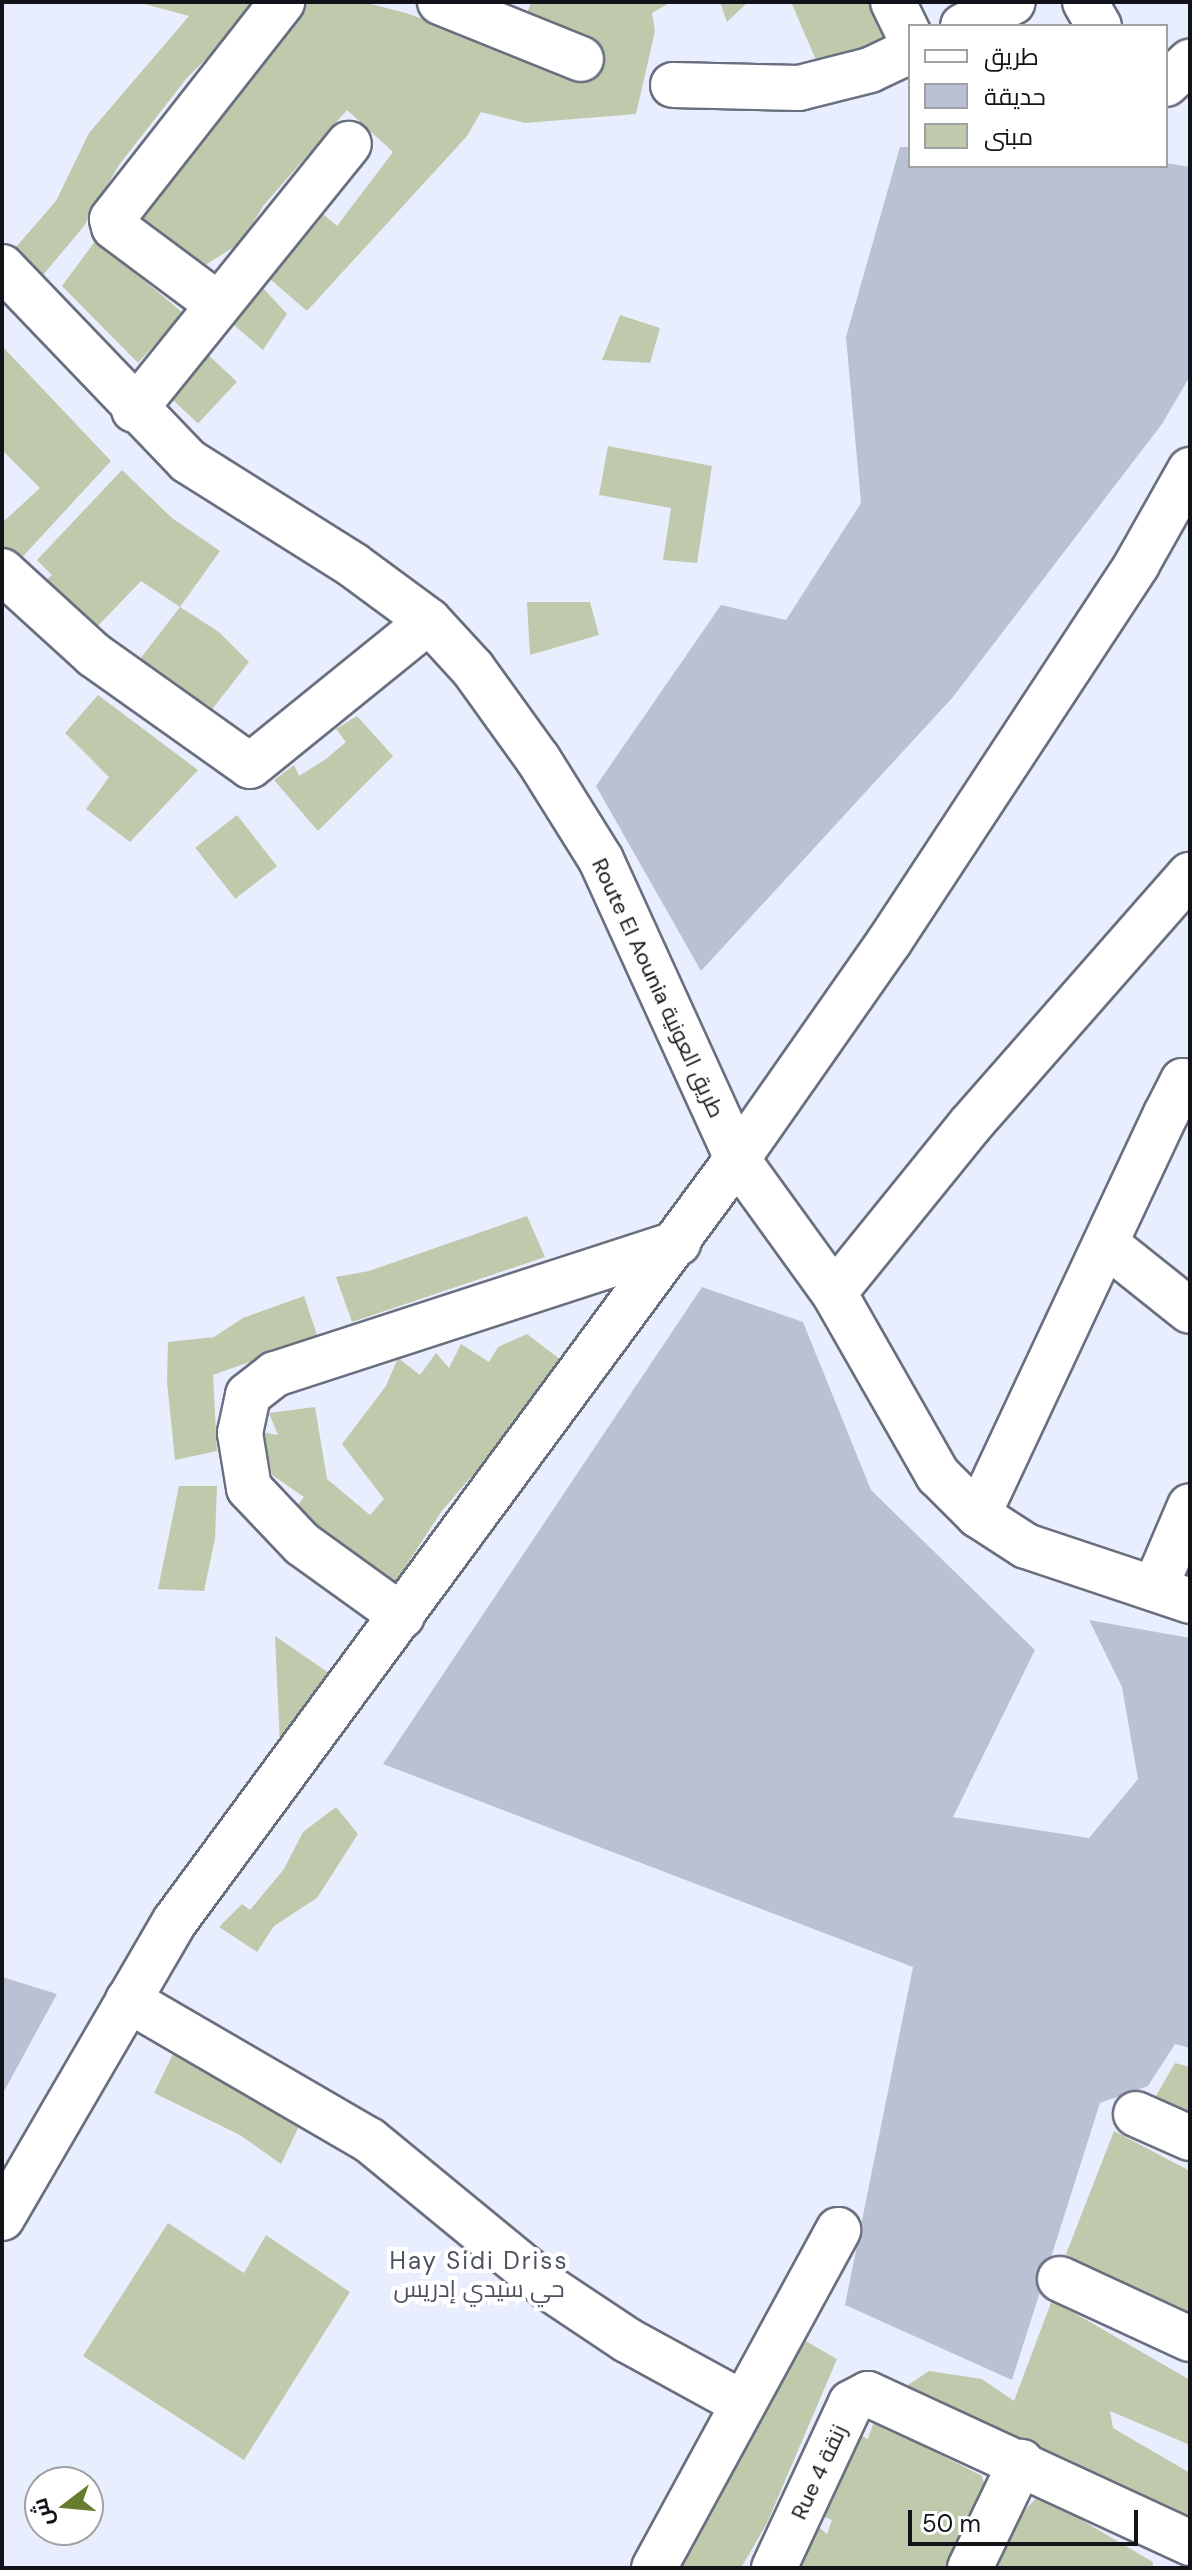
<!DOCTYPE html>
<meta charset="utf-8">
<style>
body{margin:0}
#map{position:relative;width:1192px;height:2570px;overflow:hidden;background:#e9eefe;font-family:"DM Sans",Cairo,sans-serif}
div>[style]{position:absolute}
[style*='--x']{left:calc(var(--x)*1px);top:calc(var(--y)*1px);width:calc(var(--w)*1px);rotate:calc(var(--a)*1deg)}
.green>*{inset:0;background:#bbc1d5}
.building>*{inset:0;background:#becaab;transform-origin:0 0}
.roads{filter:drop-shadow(2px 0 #6a6f80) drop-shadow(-2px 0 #6a6f80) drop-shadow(0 2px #6a6f80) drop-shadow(0 -2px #6a6f80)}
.minor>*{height:44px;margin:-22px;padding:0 22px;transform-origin:22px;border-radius:22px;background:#fff}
span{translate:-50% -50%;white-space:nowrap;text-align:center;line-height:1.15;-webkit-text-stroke:8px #fff;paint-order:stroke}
.street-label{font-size:22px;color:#12131a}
.neighbourhood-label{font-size:24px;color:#4d5262;letter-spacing:2px}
.frame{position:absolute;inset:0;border:4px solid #12131a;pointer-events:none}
.legend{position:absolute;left:908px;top:24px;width:260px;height:144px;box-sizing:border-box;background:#fff;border:2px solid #a0a1a3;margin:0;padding:10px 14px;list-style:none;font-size:24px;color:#12131a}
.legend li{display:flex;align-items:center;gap:16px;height:40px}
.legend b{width:40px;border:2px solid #a0a1a3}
.north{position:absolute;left:24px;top:2466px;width:80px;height:80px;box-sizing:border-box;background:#fff;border:2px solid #a0a1a3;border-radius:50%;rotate:254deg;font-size:22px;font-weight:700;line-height:32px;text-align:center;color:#12131a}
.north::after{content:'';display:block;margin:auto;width:28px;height:36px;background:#667d30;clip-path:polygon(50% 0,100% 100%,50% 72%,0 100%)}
.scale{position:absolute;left:908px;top:2510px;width:230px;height:36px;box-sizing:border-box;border:4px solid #12131a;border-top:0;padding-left:10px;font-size:24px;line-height:28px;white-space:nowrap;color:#12131a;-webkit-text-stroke:6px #fff;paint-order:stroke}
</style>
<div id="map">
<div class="green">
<div style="clip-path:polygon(900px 147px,910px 147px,910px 166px,1166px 163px,1190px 167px,1190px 376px,1162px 424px,953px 697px,701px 971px,596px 786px,721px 605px,786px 620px,861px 503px,846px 337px)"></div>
<div style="clip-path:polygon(702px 1287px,803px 1322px,871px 1490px,1035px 1650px,953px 1817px,1089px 1838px,1138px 1779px,1122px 1687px,1089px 1620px,1190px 1638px,1190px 2048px,1175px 2044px,1148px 2086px,1100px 2103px,1012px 2380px,845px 2305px,913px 1967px,383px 1764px)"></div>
<div style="clip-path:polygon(2px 1977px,57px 1994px,2px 2095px)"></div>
</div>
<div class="building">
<div style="clip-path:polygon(137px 2px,262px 2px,186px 79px,119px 165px,84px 226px,43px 275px,16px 247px,56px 201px,89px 133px,189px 16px)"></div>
<div style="clip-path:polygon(307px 2px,363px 2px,406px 13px,593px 80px,604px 56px,527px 13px,531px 2px,671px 2px,652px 13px,655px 31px,636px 114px,525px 123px,481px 112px,467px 136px,307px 311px,270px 279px,323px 214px,337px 226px,393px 152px,347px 110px,263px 206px,242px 242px,202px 267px,136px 214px)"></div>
<div style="clip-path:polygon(720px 2px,748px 2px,727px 22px)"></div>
<div style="clip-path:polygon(791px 2px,869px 2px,890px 37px,823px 76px)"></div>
<div style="clip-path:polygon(96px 240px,183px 313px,138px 363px,62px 286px)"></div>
<div style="clip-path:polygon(260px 285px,287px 314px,263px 350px,228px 320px)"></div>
<div style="clip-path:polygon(620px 315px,660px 328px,650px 363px,602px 360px)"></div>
<div style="clip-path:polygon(2px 346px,111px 461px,15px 565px,2px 552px,2px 523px,40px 488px,2px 450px)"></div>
<div style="left:204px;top:351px;width:45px;height:57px;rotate:43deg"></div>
<div style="clip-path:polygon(608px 446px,712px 466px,697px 563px,663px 560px,671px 508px,599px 495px)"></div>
<div style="clip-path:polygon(122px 470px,172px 518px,220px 551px,180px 607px,219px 632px,249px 662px,210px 712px,137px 663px,180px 607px,141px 581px,95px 629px,63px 597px,41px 585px,52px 575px,37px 560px)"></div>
<div style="clip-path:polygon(527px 602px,590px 602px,599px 635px,530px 655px)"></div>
<div style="clip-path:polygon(98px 695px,198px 770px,130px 842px,86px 809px,109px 777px,65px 733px)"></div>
<div style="clip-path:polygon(357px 716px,393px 756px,318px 831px,274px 780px,294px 765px,299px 776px,326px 759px,346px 742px,336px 729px)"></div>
<div style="left:237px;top:815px;width:65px;height:53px;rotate:52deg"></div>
<div style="clip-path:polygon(527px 1216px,545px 1257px,352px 1322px,336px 1277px,369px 1271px)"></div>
<div style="clip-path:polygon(304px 1296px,318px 1338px,213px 1375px,217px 1451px,175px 1460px,167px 1382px,168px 1342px,214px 1337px,243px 1318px)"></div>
<div style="clip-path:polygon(527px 1334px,561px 1360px,525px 1414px,441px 1512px,389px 1592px,293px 1511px,304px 1497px,272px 1475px,263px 1432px,278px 1435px,269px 1413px,315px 1407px,327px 1479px,370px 1515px,384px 1499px,342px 1444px,386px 1386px,398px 1358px,420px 1375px,436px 1353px,449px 1368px,461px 1344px,489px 1362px,498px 1347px)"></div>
<div style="clip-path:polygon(179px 1486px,217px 1486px,215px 1539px,204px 1591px,158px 1589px)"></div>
<div style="clip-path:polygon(275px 1636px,332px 1675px,280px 1745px)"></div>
<div style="clip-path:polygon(336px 1807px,358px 1834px,317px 1898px,274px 1926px,257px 1952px,219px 1927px,242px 1904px,250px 1910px,284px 1869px,303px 1832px)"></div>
<div style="clip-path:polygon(175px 2050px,302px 2120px,281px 2164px,240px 2135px,154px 2093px)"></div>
<div style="clip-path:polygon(1175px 2063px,1190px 2067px,1190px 2114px,1153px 2101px)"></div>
<div style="clip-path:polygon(1114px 2131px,1190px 2171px,1190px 2325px,1066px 2254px)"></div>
<div style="clip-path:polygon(168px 2223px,244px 2273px,266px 2235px,350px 2292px,244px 2460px,83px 2356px)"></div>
<div style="clip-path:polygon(1052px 2300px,1190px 2380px,1190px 2445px,1110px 2411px,1113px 2428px,1190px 2473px,1190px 2510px,1182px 2529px,905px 2387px,929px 2371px,982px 2379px,1014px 2401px)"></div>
<div style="clip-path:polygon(802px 2339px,837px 2359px,767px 2523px,741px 2568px,673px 2568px)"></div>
<div style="clip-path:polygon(874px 2421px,982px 2476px,988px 2499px,956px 2568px,798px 2568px,814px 2523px,827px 2534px,832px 2520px,820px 2515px,854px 2432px,868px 2439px)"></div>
<div style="clip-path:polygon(1039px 2495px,1153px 2562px,1152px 2568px,998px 2568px,1012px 2524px)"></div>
</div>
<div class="roads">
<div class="minor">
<div style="--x:440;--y:2;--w:152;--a:22"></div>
<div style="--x:893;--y:2;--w:39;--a:64"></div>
<div style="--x:1085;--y:2;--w:28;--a:60"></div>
<div style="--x:963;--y:26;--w:55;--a:-25.6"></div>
<div style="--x:1166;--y:84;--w:33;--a:-43"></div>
<div style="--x:673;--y:85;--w:126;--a:1.4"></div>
<div style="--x:799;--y:88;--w:73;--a:-14.2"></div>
<div style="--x:870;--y:70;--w:44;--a:-25.4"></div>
<div style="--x:2;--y:267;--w:269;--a:46.2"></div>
<div style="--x:188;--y:461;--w:195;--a:32.2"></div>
<div style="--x:353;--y:565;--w:94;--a:36.4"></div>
<div style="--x:429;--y:621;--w:65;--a:47.5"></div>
<div style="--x:473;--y:669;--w:111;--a:54.2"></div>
<div style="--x:538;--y:759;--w:119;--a:58"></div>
<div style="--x:601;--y:860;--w:328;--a:65.5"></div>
<div style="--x:737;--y:1159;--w:165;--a:54.1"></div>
<div style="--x:834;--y:1293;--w:210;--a:60.3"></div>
<div style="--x:938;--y:1475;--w:57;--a:45"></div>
<div style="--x:978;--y:1515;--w:57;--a:32.9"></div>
<div style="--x:1026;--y:1546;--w:173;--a:18.5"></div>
<div style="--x:216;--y:303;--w:127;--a:-143.3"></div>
<div style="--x:114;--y:227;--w:8;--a:-104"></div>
<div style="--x:112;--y:219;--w:276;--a:-51.9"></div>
<div style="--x:134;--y:410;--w:342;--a:-51.1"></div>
<div style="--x:2;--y:571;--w:125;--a:42.4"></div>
<div style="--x:94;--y:655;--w:191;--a:35.4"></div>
<div style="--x:250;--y:766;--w:230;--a:-39"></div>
<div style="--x:1106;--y:1244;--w:107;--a:38.6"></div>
<div style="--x:834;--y:1293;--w:216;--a:-51"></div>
<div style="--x:970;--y:1125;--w:333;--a:-48.7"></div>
<div style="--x:978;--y:1515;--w:443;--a:-64.9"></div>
<div style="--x:1166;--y:1114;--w:37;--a:-63"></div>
<div style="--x:1183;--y:1081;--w:8;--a:23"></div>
<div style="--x:1155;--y:1588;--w:89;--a:-66.9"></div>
<div style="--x:402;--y:1616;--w:123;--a:-144.2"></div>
<div style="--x:302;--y:1544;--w:77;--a:-133.4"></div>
<div style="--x:249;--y:1488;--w:56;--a:-99.3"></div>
<div style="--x:240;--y:1433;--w:39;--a:-78"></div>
<div style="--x:248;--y:1395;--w:34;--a:-38"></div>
<div style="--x:275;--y:1374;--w:424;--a:-18"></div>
<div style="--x:128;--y:2000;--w:279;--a:30.2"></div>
<div style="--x:369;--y:2140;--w:233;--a:39.4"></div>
<div style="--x:549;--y:2288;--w:94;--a:33.7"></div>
<div style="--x:627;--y:2340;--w:131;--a:28.7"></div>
<div style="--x:1136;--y:2114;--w:59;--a:24"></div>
<div style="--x:2;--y:2218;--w:344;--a:-59.8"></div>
<div style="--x:175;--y:1921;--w:947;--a:-53.59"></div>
<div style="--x:737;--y:1159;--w:265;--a:-55"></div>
<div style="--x:889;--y:942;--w:452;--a:-56.7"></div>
<div style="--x:1137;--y:564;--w:108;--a:-60.6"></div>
<div style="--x:1060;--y:2279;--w:143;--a:24.8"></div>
<div style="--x:654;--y:2568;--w:385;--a:-61.4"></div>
<div style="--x:774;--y:2568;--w:182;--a:-65"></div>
<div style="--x:851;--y:2403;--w:19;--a:-28"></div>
<div style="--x:868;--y:2394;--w:355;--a:24.8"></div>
<div style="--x:970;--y:2568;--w:118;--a:-64.3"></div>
</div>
</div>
<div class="street-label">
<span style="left:658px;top:988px;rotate:65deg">Route El Aounia طريق العونية</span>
<span style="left:819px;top:2472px;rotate:-65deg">Rue 4 زنقة</span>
</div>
<div class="neighbourhood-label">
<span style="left:479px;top:2275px">Hay Sidi Driss<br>حي سيدي إدريس</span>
</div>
<div class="frame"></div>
<ul class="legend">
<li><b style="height:10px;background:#fff"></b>طريق</li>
<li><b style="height:22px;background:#bbc1d5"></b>حديقة</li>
<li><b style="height:22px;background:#becaab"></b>مبنى</li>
</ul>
<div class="north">ش</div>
<div class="scale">50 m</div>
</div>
